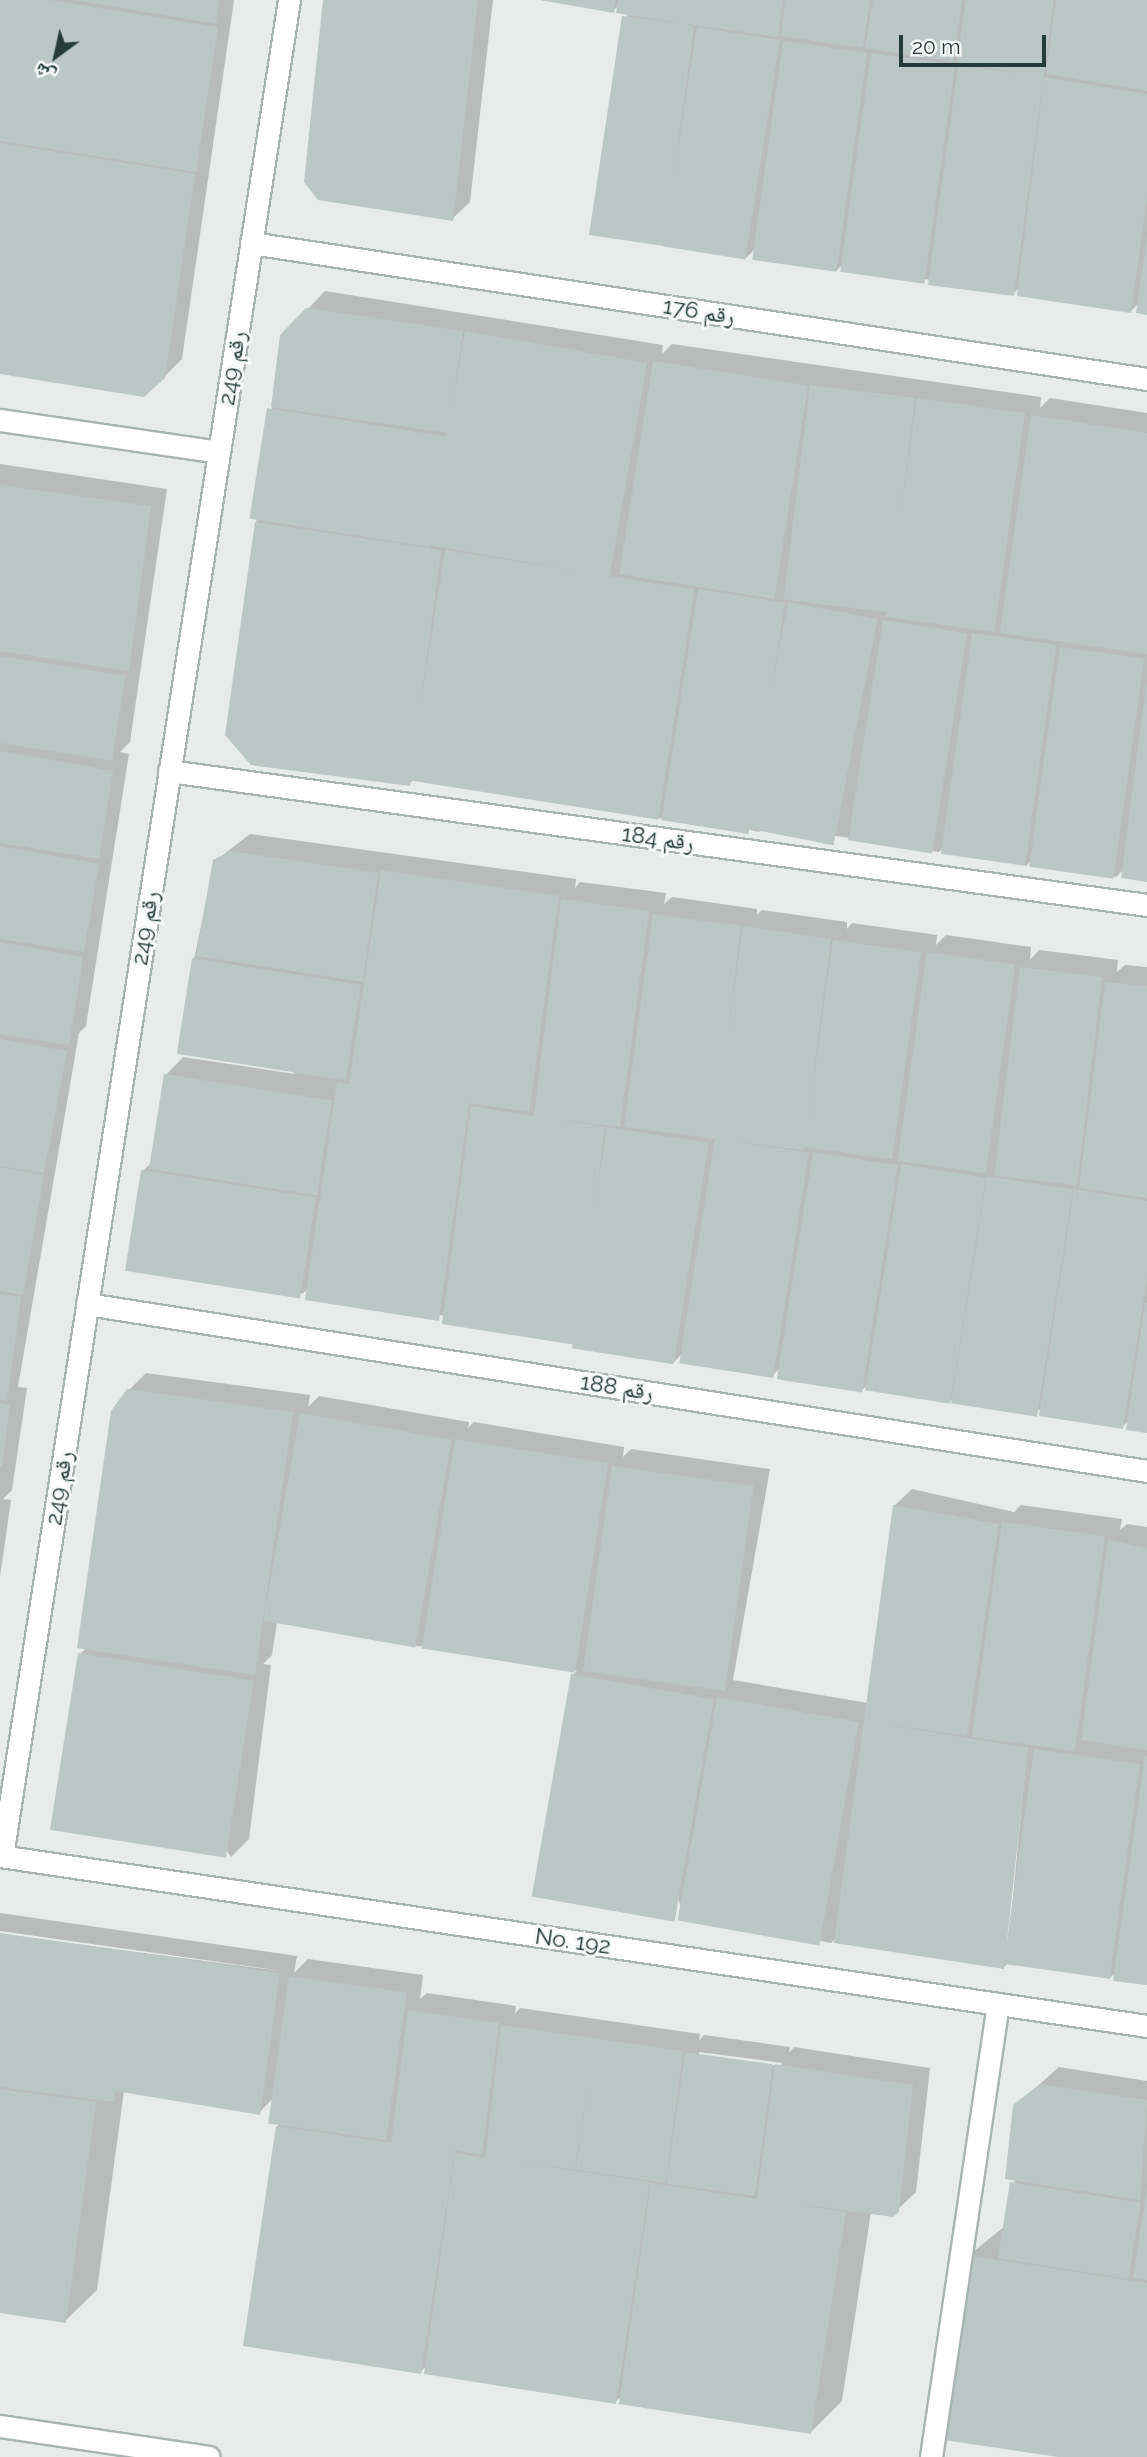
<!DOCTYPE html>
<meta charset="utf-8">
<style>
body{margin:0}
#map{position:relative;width:1147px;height:2457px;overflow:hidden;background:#e5ecea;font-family:Raleway,"Noto Naskh Arabic",sans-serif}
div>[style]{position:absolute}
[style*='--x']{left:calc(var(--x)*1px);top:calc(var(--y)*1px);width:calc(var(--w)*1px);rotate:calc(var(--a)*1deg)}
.shadow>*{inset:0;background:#0003}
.building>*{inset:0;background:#bac7c4;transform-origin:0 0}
.roads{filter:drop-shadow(2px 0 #a8b4b2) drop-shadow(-2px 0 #a8b4b2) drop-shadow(0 2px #a8b4b2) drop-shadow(0 -2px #a8b4b2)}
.street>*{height:21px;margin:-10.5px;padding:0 10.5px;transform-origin:10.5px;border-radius:10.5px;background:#fff}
.secondary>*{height:21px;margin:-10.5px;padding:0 10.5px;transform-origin:10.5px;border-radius:10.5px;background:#fff}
span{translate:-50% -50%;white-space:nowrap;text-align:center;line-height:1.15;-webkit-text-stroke:6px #f5f9f8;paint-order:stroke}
.street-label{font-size:23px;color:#263c3a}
.north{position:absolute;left:21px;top:21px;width:70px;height:70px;-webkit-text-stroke:5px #f5f9f8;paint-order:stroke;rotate:213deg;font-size:19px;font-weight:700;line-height:28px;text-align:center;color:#263c3a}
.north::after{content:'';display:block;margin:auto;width:24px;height:32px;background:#263c3a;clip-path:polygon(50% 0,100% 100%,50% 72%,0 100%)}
.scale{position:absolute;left:899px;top:35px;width:147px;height:32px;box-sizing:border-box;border:4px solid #263c3a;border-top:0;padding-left:9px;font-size:21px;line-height:24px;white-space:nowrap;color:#263c3a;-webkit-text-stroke:5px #f5f9f8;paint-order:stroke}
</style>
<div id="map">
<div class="shadow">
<div style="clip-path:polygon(0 0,234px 0,182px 359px,164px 377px,0 372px)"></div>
<div style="clip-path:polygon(325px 0,493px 0,470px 202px,452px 219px)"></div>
<div style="clip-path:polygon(541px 0,1147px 0,1147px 313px,1139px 303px,1131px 311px,1019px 288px,1013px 294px,842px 265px,837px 270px,755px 249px,746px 258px,669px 239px,663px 245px,627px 13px,619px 5px,613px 11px)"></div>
<div style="clip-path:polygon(325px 291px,663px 345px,662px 354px,672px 344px,1041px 397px,1040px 408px,1050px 398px,1147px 413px,1147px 880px,1124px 869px,1116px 877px,1034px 858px,1026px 866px,946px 845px,939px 852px,766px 825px,759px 832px,674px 810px,665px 819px,414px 779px,409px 784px,256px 523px,282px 336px)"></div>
<div style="clip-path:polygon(0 464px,167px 489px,130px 742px,120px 752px,129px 754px,86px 1026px,79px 1033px,18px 1387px,27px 1388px,12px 1490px,3px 1499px,11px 1500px,0 1577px)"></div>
<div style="clip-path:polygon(250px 834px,576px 879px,575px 888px,580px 882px,666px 893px,664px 904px,672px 897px,757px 909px,757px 915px,762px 910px,847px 922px,847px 929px,852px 923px,937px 935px,936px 945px,946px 935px,1031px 947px,1030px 960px,1039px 950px,1118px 960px,1117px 972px,1125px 965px,1147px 967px,1147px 1431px,1130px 1419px,1122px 1427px,1042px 1407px,1036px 1413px,955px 1396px,949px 1402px,870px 1382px,862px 1390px,782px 1366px,772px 1376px,682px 1354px,672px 1364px,582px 1337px,575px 1343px,309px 1288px,302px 1294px,143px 1171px,155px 1159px,166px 1075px,183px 1057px,295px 1074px,194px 959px,215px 861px)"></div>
<div style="clip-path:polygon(evenodd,146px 1373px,310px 1395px,308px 1407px,319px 1396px,469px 1422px,468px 1428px,474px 1422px,624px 1447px,623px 1457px,631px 1449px,770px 1469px,733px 1680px,868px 1703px,894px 1506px,912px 1489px,1014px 1512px,1021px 1505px,1122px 1519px,1120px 1530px,1127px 1524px,1147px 1527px,1147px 1984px,1116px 1972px,1110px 1978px,1011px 1960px,1004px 1967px,837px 1937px,831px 1943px,693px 1916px,688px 1921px,573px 1675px,577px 1671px,430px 1641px,424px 1647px,277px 1622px,272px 1655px,263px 1664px,271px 1665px,249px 1839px,231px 1857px,80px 1654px,87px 1647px,128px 1391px,146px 1373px,1028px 1739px,1008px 1950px,1005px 1950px,1028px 1739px)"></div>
<div style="clip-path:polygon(evenodd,0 1913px,297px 1956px,294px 1973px,308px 1959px,423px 1975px,420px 1999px,427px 1993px,516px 2006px,515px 2014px,520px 2008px,700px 2034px,699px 2041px,704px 2035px,790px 2047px,789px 2053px,794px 2047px,930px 2068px,916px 2192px,892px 2215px,871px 2212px,842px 2401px,811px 2432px,623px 2395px,615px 2402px,427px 2366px,420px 2372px,278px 2127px,276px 2095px,259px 2113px,124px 2091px,97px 2290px,65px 2321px,0 2312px,0 1934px,289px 1972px,0 1931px,0 1913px,699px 2052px,782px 2063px,781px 2066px,699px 2056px,699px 2052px)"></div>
<div style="clip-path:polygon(1059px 2067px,1147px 2081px,1147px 2457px,1069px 2457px,968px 2256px,1005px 2226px,1015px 2179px,1015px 2106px)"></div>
</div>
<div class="building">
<div style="clip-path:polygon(0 0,50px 0,218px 27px,196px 172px,0 141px)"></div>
<div style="clip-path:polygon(74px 0,219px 0,216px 24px)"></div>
<div style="clip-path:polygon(323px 0,478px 0,453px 221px,318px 200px,304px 182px)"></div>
<div style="clip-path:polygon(540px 0,616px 0,614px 13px)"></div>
<div style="clip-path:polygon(618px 0,783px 0,778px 37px,686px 24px,694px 27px,664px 246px,589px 235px,622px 16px,684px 24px,616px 13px)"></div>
<div style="clip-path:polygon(785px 0,870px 0,863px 48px,781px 36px)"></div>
<div style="clip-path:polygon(873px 0,962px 0,953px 62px,865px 48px)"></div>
<div style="clip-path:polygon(966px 0,1054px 0,1014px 296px,928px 285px,958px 65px,1023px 74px,957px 62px)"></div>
<div style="clip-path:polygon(1056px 0,1147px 0,1147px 91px,1046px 74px)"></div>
<div style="left:697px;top:27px;width:84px;height:222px;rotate:9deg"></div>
<div style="left:783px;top:41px;width:85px;height:221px;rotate:8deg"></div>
<div style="left:871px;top:53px;width:85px;height:221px;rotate:8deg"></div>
<div style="clip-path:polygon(1044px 77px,1147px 94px,1147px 198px,1131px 313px,1017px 296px)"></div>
<div style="clip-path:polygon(0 143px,195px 174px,165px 378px,144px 397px,0 374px)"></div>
<div style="clip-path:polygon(1147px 237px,1147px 315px,1136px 313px)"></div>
<div style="clip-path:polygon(306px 308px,463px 331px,448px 433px,271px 407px,280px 335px)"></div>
<div style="left:465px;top:331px;width:185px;height:217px;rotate:10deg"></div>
<div style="left:653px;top:361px;width:157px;height:216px;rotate:9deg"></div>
<div style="left:810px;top:385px;width:106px;height:216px;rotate:7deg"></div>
<div style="left:917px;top:398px;width:109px;height:221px;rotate:8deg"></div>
<div style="left:267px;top:408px;width:183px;height:112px;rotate:9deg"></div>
<div style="clip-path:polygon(1031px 415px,1147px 433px,1147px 654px,1000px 633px)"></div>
<div style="clip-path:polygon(0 485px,151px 506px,129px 671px,0 651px)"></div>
<div style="clip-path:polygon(255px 522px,441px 550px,410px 786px,251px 765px,225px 735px)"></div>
<div style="left:445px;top:550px;width:253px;height:233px;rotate:9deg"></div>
<div style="left:698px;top:589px;width:88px;height:234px;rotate:9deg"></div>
<div style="left:788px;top:602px;width:91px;height:230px;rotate:11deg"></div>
<div style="left:883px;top:620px;width:85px;height:223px;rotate:9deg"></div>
<div style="left:972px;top:633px;width:85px;height:223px;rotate:8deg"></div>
<div style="left:1060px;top:647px;width:85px;height:222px;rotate:8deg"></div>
<div style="left:0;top:656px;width:127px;height:86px;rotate:9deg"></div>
<div style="clip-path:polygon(1147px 679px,1147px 882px,1121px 878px)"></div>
<div style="clip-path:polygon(0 751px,113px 771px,99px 859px,0 843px)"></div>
<div style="clip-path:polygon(0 846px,99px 864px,84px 952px,0 939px)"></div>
<div style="clip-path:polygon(231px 851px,378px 873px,363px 982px,196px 956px,213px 860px)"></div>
<div style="clip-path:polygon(381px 870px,559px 896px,529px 1112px,469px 1103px,439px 1321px,305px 1300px,337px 1082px,349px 1084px)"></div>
<div style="clip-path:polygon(561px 899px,649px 911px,620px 1127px,556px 1119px,605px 1127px,576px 1345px,442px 1324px,471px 1106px,534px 1116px)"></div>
<div style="clip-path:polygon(653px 914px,741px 926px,727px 1038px,743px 926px,831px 939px,804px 1150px,624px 1127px)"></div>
<div style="left:833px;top:940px;width:89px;height:209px;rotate:8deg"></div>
<div style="clip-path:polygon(0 942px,83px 957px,69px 1045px,0 1034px)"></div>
<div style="left:927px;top:952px;width:89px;height:211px;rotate:8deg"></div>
<div style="left:192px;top:958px;width:171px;height:97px;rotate:9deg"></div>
<div style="left:1020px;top:967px;width:83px;height:210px;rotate:7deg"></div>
<div style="clip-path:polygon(1105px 982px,1147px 986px,1147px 1198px,1079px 1188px)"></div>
<div style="clip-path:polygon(0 1039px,67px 1051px,44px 1173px,0 1166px)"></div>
<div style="left:164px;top:1074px;width:170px;height:96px;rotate:9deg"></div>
<div style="left:607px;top:1127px;width:103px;height:224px;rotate:9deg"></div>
<div style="left:715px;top:1138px;width:95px;height:228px;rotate:9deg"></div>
<div style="left:813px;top:1152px;width:86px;height:230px;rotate:9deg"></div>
<div style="left:901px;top:1164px;width:86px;height:229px;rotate:9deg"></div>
<div style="clip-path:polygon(0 1167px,44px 1175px,23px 1295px,0 1291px)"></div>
<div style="left:141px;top:1170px;width:177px;height:102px;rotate:9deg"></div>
<div style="left:987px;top:1176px;width:87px;height:230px;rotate:9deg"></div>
<div style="clip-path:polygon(1074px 1189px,1147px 1201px,1147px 1278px,1123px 1429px,1039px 1416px)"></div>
<div style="clip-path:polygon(0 1294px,21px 1297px,7px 1401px,0 1400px)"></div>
<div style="clip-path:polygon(1145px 1303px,1147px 1303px,1147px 1433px,1126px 1430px)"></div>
<div style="clip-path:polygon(127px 1389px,293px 1412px,255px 1675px,77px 1648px,111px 1411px)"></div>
<div style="clip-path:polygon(0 1403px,10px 1405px,2px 1466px,0 1466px)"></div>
<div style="left:300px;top:1413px;width:154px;height:211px;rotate:10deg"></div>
<div style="left:455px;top:1439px;width:155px;height:212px;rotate:9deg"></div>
<div style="left:612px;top:1466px;width:143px;height:207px;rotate:8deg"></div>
<div style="clip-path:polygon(893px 1505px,999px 1524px,967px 1736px,883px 1724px,1028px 1748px,1004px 1969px,834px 1943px)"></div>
<div style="left:1002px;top:1522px;width:104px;height:217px;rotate:8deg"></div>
<div style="clip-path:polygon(1108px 1540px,1147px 1548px,1147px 1750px,1081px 1740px)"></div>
<div style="left:78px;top:1653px;width:178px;height:179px;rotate:9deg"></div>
<div style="left:571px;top:1674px;width:145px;height:226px;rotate:10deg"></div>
<div style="left:717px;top:1697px;width:144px;height:227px;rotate:10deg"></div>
<div style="left:1034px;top:1749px;width:107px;height:217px;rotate:8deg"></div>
<div style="clip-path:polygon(1145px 1756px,1147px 1757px,1147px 1985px,1113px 1981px)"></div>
<div style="clip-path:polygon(0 1933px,280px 1973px,260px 2115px,115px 2091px,114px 2102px,0 2087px)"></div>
<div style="left:289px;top:1976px;width:119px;height:149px;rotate:8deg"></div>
<div style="clip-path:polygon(408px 2010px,499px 2023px,482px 2155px,455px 2150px,421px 2374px,243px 2346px,276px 2126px,391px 2143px)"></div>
<div style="clip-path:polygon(501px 2025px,683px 2051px,666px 2183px,576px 2170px,588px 2079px,575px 2170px,511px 2161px,650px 2182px,616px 2404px,424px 2374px,455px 2153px,485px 2158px)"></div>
<div style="left:685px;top:2052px;width:89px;height:133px;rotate:8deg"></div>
<div style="clip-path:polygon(775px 2064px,913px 2085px,899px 2212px,893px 2217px,793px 2203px,846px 2212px,811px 2434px,619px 2404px,651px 2183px,757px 2199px)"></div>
<div style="clip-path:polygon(1040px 2084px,1147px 2100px,1140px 2200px,1005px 2179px,1013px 2105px)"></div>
<div style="clip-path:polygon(0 2089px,96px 2102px,66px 2323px,0 2313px)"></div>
<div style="left:1010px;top:2182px;width:132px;height:77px;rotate:9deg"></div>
<div style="clip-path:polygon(1147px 2189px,1147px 2280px,1133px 2278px)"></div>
<div style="clip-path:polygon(967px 2255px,1147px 2283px,1147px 2457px,1058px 2457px,937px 2439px)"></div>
</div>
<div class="roads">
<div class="street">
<div style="--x:251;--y:243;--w:906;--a:8.63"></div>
<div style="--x:0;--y:420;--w:221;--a:8.3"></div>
<div style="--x:169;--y:771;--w:987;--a:7.8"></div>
<div style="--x:87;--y:1304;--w:1073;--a:8.95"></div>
<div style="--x:0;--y:1856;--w:1160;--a:8.43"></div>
<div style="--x:2;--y:1856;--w:1878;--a:-81.21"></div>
<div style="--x:931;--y:2457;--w:458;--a:-81.6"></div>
</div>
<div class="secondary">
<div style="--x:0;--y:2426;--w:211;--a:8.4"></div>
</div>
</div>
<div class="street-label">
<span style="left:699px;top:311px;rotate:9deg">رقم 176</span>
<span style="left:232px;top:368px;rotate:-81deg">رقم 249</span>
<span style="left:658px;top:838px;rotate:8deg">رقم 184</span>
<span style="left:145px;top:928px;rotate:-81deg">رقم 249</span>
<span style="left:617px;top:1387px;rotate:9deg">رقم 188</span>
<span style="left:59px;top:1488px;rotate:-81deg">رقم 249</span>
<span style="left:573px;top:1941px;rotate:8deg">No. 192</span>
</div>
<div class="north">ش</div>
<div class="scale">20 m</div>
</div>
